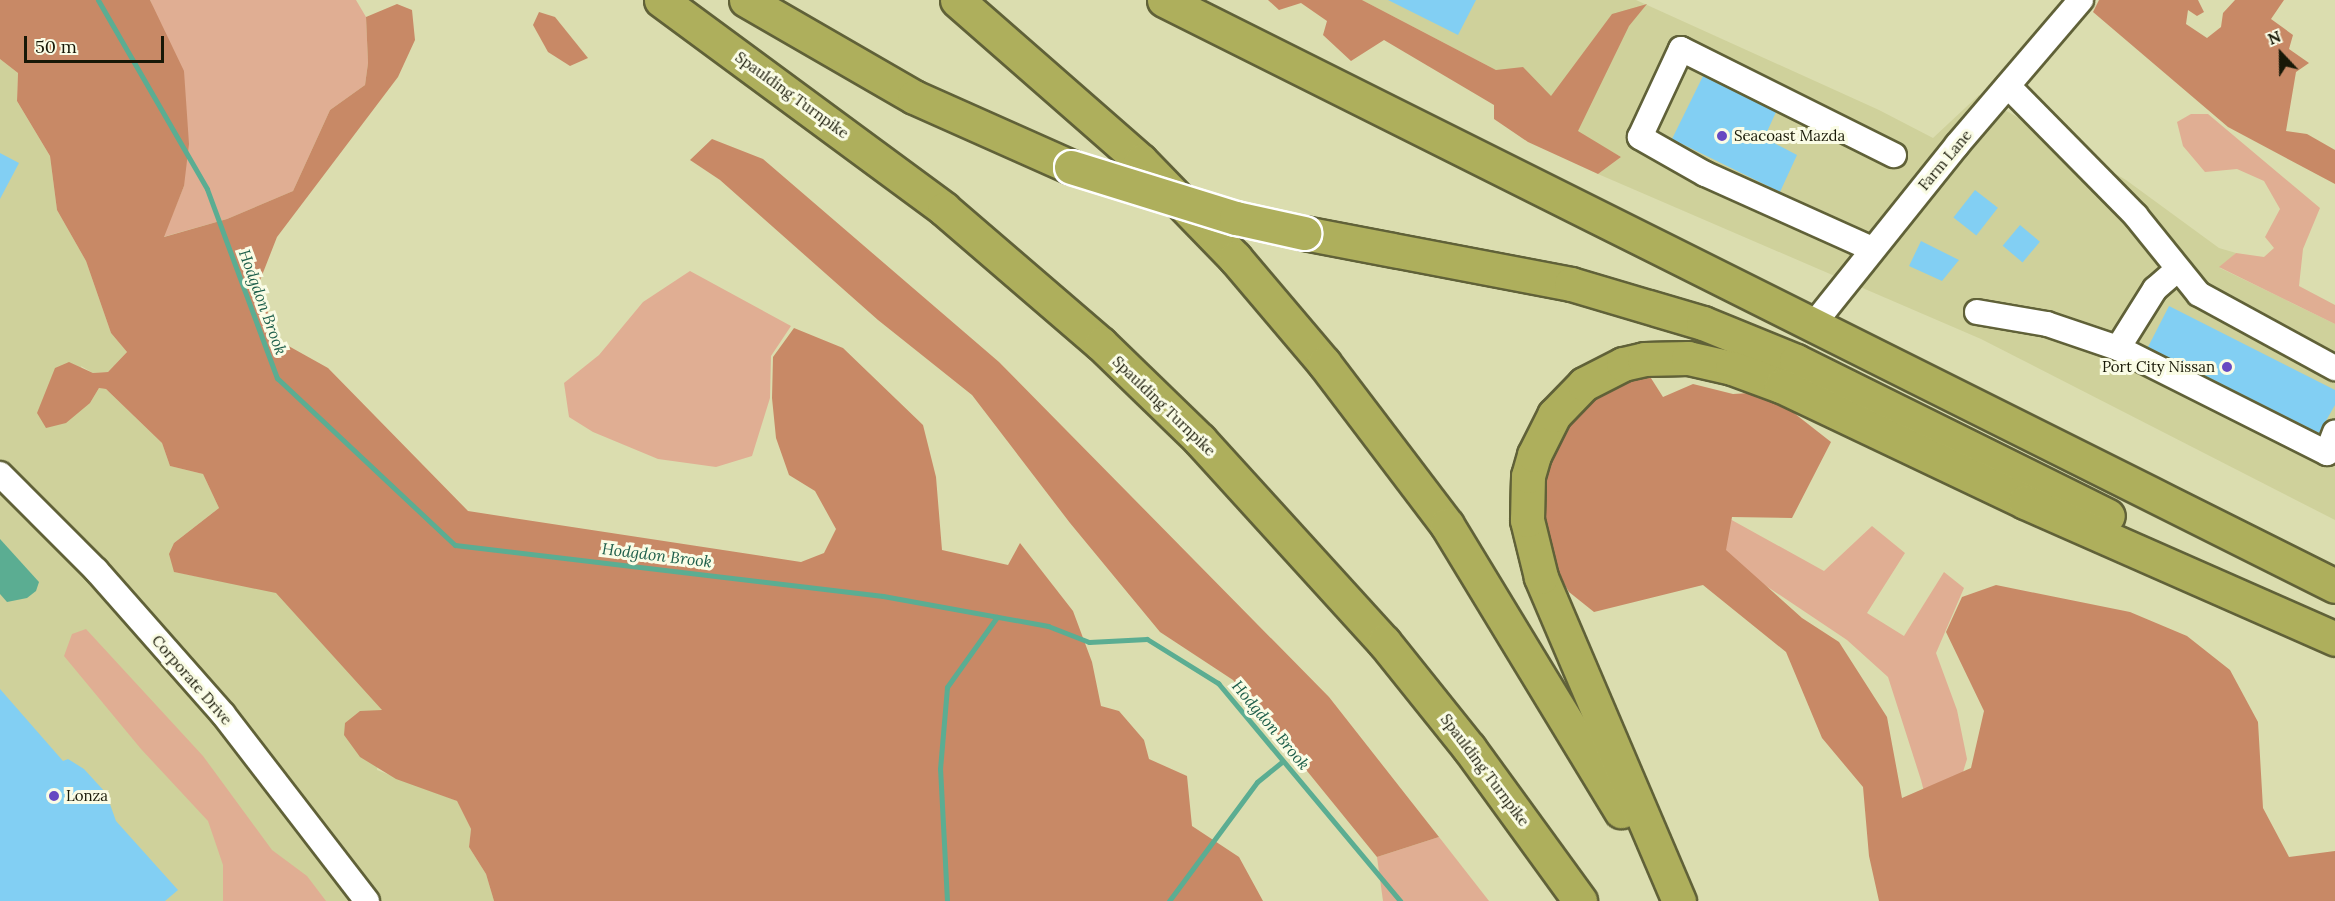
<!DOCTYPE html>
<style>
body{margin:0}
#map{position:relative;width:2335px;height:901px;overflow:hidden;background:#dbddaf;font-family:Lora,serif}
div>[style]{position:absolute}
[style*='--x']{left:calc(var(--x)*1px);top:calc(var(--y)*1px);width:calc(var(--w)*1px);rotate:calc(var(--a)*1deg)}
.built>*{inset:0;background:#cfd19b}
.green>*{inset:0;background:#e0ae93}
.forest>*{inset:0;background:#c88966}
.water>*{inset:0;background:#5bad92}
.stream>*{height:5px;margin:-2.5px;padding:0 2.5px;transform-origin:2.5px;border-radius:2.5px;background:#5bad92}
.building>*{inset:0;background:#82cff3;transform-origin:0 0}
.roads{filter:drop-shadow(2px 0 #606138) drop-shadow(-2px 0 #606138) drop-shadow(0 2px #606138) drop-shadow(0 -2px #606138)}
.minor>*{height:24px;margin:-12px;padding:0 12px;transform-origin:12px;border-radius:12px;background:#fff}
.highway>*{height:33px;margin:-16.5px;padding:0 16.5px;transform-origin:16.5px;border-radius:16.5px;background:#aeaf5c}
.bridges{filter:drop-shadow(2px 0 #fff) drop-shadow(-2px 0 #fff) drop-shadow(0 2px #fff) drop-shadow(0 -2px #fff)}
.highway-bridge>*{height:33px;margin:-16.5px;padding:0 16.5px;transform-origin:16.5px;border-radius:16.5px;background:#aeaf5c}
.dots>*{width:16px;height:16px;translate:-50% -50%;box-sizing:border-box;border:3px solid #fafce5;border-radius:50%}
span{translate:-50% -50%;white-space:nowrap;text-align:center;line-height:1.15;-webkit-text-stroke:6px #fafce5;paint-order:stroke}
.street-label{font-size:15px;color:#181807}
.poi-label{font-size:15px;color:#181807}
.left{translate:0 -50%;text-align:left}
.right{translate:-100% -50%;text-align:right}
.water-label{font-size:16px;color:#1d5e4a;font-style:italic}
.north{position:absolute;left:2251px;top:24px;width:60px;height:60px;-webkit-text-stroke:4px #fafce5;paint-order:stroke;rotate:338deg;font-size:16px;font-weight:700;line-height:24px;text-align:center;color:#181807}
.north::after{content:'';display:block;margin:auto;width:21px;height:27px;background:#181807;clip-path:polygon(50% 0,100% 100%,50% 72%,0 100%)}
.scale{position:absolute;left:24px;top:36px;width:140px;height:27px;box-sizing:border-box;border:3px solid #181807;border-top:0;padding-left:8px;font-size:18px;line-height:21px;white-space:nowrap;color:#181807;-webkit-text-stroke:4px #fafce5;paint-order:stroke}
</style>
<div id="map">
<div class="built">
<div style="clip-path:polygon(1362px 0,1636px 0,1879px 110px,1933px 138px,1979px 95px,2126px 180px,2219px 248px,2236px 253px,2220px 268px,2335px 324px,2335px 520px,1981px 339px,1598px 174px,1621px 157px,1577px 132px,1496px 70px)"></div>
<div style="clip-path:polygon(0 59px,18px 73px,17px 101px,50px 156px,57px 210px,86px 261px,111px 333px,127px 352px,108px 372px,93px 373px,81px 366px,90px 403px,99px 388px,106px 389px,162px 443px,170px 466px,203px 474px,219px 508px,174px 543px,174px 572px,276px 592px,383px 710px,377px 770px,457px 801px,471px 829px,469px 847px,486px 874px,494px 901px,0 901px)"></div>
</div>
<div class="green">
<div style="clip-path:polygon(150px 0,356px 0,366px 17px,368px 63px,365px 85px,330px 110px,293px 191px,227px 219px,163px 237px,184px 186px,156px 15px)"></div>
<div style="clip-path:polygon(2191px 114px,2208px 114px,2320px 208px,2303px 249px,2299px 286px,2335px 305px,2335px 324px,2219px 267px,2236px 253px,2264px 257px,2274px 248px,2265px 237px,2280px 209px,2264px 181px,2237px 169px,2205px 172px,2183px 146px,2177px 122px)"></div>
<div style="clip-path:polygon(690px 271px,791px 326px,771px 356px,770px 398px,752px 456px,716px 467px,658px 459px,593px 432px,569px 417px,564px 383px,599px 355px,643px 302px)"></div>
<div style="clip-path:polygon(1607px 451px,1824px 571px,1872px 526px,1905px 553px,1867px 613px,1904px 636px,1944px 572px,1964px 588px,1936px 653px,1957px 710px,1967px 759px,1949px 818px,1952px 901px,1921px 780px,1888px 677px,1847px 640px,1708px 547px)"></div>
<div style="clip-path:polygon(86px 629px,203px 756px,272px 850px,307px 876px,326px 901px,223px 901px,223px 865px,208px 821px,141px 749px,64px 656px,72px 634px)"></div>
<div style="clip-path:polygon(1439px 837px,1489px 901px,1383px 901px,1377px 857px)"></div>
</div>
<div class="forest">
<div style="clip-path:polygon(0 0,150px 0,184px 71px,189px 144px,184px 186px,164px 237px,227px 219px,293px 191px,330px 110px,365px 85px,368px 63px,366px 17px,397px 4px,412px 10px,415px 40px,398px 77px,277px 237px,259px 283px,276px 339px,328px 368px,468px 511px,801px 562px,824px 553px,836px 529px,815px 491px,789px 475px,776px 438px,772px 398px,773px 357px,794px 328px,843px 348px,923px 425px,936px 477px,942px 550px,1008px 565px,1020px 543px,1073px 611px,1092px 662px,1101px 706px,1119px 711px,1144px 740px,1149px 759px,1187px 776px,1192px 826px,1239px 857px,1263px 901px,494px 901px,486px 874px,469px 847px,471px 829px,457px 801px,396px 779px,360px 757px,344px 735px,345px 723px,360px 711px,382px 710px,276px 593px,174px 572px,169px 554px,174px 543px,219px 508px,203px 474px,170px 466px,162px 443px,106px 389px,99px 388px,90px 403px,66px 423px,46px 428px,37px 413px,55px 368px,69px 362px,93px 373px,108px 372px,127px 352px,111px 333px,86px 261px,57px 210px,50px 156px,17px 101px,18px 73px,0 59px)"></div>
<div style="clip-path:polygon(1268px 0,1362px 0,1496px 70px,1523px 67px,1551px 96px,1612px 14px,1647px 4px,1629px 26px,1578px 131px,1621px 157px,1598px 174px,1528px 142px,1494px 119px,1494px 105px,1384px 40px,1351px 61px,1323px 35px,1327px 21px,1301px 3px,1279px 10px)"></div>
<div style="clip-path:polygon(2099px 0,2198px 0,2204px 12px,2197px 16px,2188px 10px,2186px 24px,2207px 38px,2221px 27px,2223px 13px,2235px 0,2284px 0,2271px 19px,2293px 35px,2289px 49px,2309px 63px,2296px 72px,2286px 131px,2307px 134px,2335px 150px,2335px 184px,2228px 127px,2093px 12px)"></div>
<div style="clip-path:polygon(539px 12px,555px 17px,588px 58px,570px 66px,548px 52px,533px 25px)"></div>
<div style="clip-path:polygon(712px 139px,763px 159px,999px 362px,1329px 697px,1439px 837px,1377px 857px,1233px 680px,1160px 632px,1070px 523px,972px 395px,878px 320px,720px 180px,690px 160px)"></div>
<div style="clip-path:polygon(1649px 375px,1663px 397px,1693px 384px,1733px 394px,1767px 392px,1831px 442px,1792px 518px,1732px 517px,1726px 550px,1802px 618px,1839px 642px,1887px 717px,1902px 798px,1971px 768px,1984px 711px,1946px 632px,1962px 597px,1996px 585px,2130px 612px,2187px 636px,2230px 670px,2258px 722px,2263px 808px,2289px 857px,2335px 851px,2335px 901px,1879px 901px,1869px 856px,1863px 787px,1822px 738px,1786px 652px,1703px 585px,1594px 612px,1569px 592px,1551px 561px,1538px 527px,1544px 469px,1558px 434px,1606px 389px)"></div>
</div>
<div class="water">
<div style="clip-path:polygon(0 539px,39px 582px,36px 591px,27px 598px,7px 602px,0 594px)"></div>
</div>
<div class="stream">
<div style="--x:98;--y:0;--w:218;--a:60"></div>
<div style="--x:207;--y:189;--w:202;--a:69.7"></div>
<div style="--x:277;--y:378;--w:244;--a:43.2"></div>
<div style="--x:455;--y:545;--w:431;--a:6.8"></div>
<div style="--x:883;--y:596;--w:168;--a:10.3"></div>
<div style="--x:1048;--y:626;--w:44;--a:21.3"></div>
<div style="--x:1089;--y:642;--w:58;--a:-3"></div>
<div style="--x:1147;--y:639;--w:84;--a:31.8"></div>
<div style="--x:1218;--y:683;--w:284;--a:50.1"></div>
<div style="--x:947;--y:901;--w:132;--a:-93"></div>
<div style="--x:940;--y:769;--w:82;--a:-85.1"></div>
<div style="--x:947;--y:687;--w:86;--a:-54.5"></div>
<div style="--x:1169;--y:901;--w:148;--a:-53.5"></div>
<div style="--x:1257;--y:782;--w:33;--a:-39"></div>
</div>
<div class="building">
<div style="clip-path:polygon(1388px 0,1476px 0,1458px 35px)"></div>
<div style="clip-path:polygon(1703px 76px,1776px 112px,1766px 134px,1776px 139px,1774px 143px,1797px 155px,1780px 192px,1672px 139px)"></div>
<div style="clip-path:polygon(0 153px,19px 163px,0 199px)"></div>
<div style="left:1975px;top:190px;width:29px;height:35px;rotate:38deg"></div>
<div style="left:2020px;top:225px;width:26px;height:27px;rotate:40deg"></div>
<div style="clip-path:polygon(1921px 241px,1959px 260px,1942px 281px,1909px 266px)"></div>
<div style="clip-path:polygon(2169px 306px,2335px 390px,2335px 405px,2319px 433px,2148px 347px)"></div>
<div style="clip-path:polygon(0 689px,63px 761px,68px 759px,84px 769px,106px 793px,116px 821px,178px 890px,165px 901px,0 901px)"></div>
</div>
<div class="roads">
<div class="minor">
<div style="--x:2008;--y:86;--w:182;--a:45.4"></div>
<div style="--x:2136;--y:216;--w:100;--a:51.1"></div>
<div style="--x:2199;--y:294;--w:155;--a:28.6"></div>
<div style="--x:1872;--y:249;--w:183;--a:-155.8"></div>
<div style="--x:1705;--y:174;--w:75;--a:-150.4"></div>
<div style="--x:1640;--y:137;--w:97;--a:-65"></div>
<div style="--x:1681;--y:49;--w:238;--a:26.5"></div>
<div style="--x:1977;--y:312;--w:71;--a:9.7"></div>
<div style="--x:2047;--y:324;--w:75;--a:18.7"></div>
<div style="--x:2118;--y:348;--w:234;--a:26.7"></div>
<div style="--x:2327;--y:453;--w:22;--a:-69"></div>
<div style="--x:1813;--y:325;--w:231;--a:-51.3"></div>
<div style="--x:1957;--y:145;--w:191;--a:-49.5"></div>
<div style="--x:2118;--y:348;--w:70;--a:-57.9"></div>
<div style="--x:2155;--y:289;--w:29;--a:-41"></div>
<div style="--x:0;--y:474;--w:136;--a:45"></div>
<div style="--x:96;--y:570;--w:192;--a:48.6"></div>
<div style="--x:223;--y:714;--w:236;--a:52.4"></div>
</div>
<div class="highway">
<div style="--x:661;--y:0;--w:352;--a:36.4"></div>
<div style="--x:944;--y:209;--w:207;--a:40.7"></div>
<div style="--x:1101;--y:344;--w:138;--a:44.1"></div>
<div style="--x:1200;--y:440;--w:273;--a:47.7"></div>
<div style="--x:1384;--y:642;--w:136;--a:51.3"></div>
<div style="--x:1469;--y:748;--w:189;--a:54"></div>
<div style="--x:746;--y:0;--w:194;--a:30"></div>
<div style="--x:914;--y:97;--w:172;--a:24"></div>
<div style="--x:957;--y:0;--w:244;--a:41.2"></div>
<div style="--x:1141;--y:161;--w:135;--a:45.9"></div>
<div style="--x:1235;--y:258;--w:138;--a:49.7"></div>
<div style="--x:1324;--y:363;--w:203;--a:52.8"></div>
<div style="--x:1447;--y:525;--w:335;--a:58.7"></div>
<div style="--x:1164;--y:0;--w:1309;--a:26.58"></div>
<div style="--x:1304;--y:233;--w:272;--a:10.8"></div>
<div style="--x:1571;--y:284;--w:138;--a:16.5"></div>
<div style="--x:1703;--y:323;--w:100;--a:22.2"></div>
<div style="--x:1796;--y:361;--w:348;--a:26.4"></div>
<div style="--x:1679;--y:901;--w:352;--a:-113.1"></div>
<div style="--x:1541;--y:577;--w:59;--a:-103.8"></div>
<div style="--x:1527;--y:520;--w:44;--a:-88.7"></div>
<div style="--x:1528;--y:476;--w:22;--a:-74"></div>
<div style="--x:1534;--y:455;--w:45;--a:-63.4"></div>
<div style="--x:1554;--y:415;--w:43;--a:-45.9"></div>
<div style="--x:1584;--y:384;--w:44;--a:-27.1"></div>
<div style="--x:1623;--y:364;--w:22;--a:-13"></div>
<div style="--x:1644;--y:359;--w:44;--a:-1.3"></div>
<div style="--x:1688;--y:358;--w:45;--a:12.8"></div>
<div style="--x:1732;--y:368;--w:52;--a:20.2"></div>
<div style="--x:1781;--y:386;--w:270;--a:25.4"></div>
<div style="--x:2025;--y:502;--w:339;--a:23.8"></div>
</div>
</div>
<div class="bridges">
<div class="highway-bridge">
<div style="--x:1071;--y:167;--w:173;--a:17.2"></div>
<div style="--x:1236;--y:218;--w:70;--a:12.4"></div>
</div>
</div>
<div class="dots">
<div style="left:1722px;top:136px;background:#6649c2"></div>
<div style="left:2227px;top:367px;background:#6649c2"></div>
<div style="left:54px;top:796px;background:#6649c2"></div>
</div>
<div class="street-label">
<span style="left:792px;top:95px;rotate:36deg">Spaulding Turnpike</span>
<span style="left:1945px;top:160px;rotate:-50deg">Farm Lane</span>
<span style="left:1164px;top:406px;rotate:44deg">Spaulding Turnpike</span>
<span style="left:192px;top:680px;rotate:49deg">Corporate Drive</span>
<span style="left:1485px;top:770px;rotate:53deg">Spaulding Turnpike</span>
</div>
<div class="poi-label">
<span class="left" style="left:1734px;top:136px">Seacoast Mazda</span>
<span class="right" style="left:2215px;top:367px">Port City Nissan</span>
<span class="left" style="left:66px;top:796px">Lonza</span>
</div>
<div class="water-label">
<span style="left:263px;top:302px;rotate:70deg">Hodgdon Brook</span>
<span style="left:657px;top:555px;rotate:7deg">Hodgdon Brook</span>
<span style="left:1271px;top:725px;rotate:50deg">Hodgdon Brook</span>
</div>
<div class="north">N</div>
<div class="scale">50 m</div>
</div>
